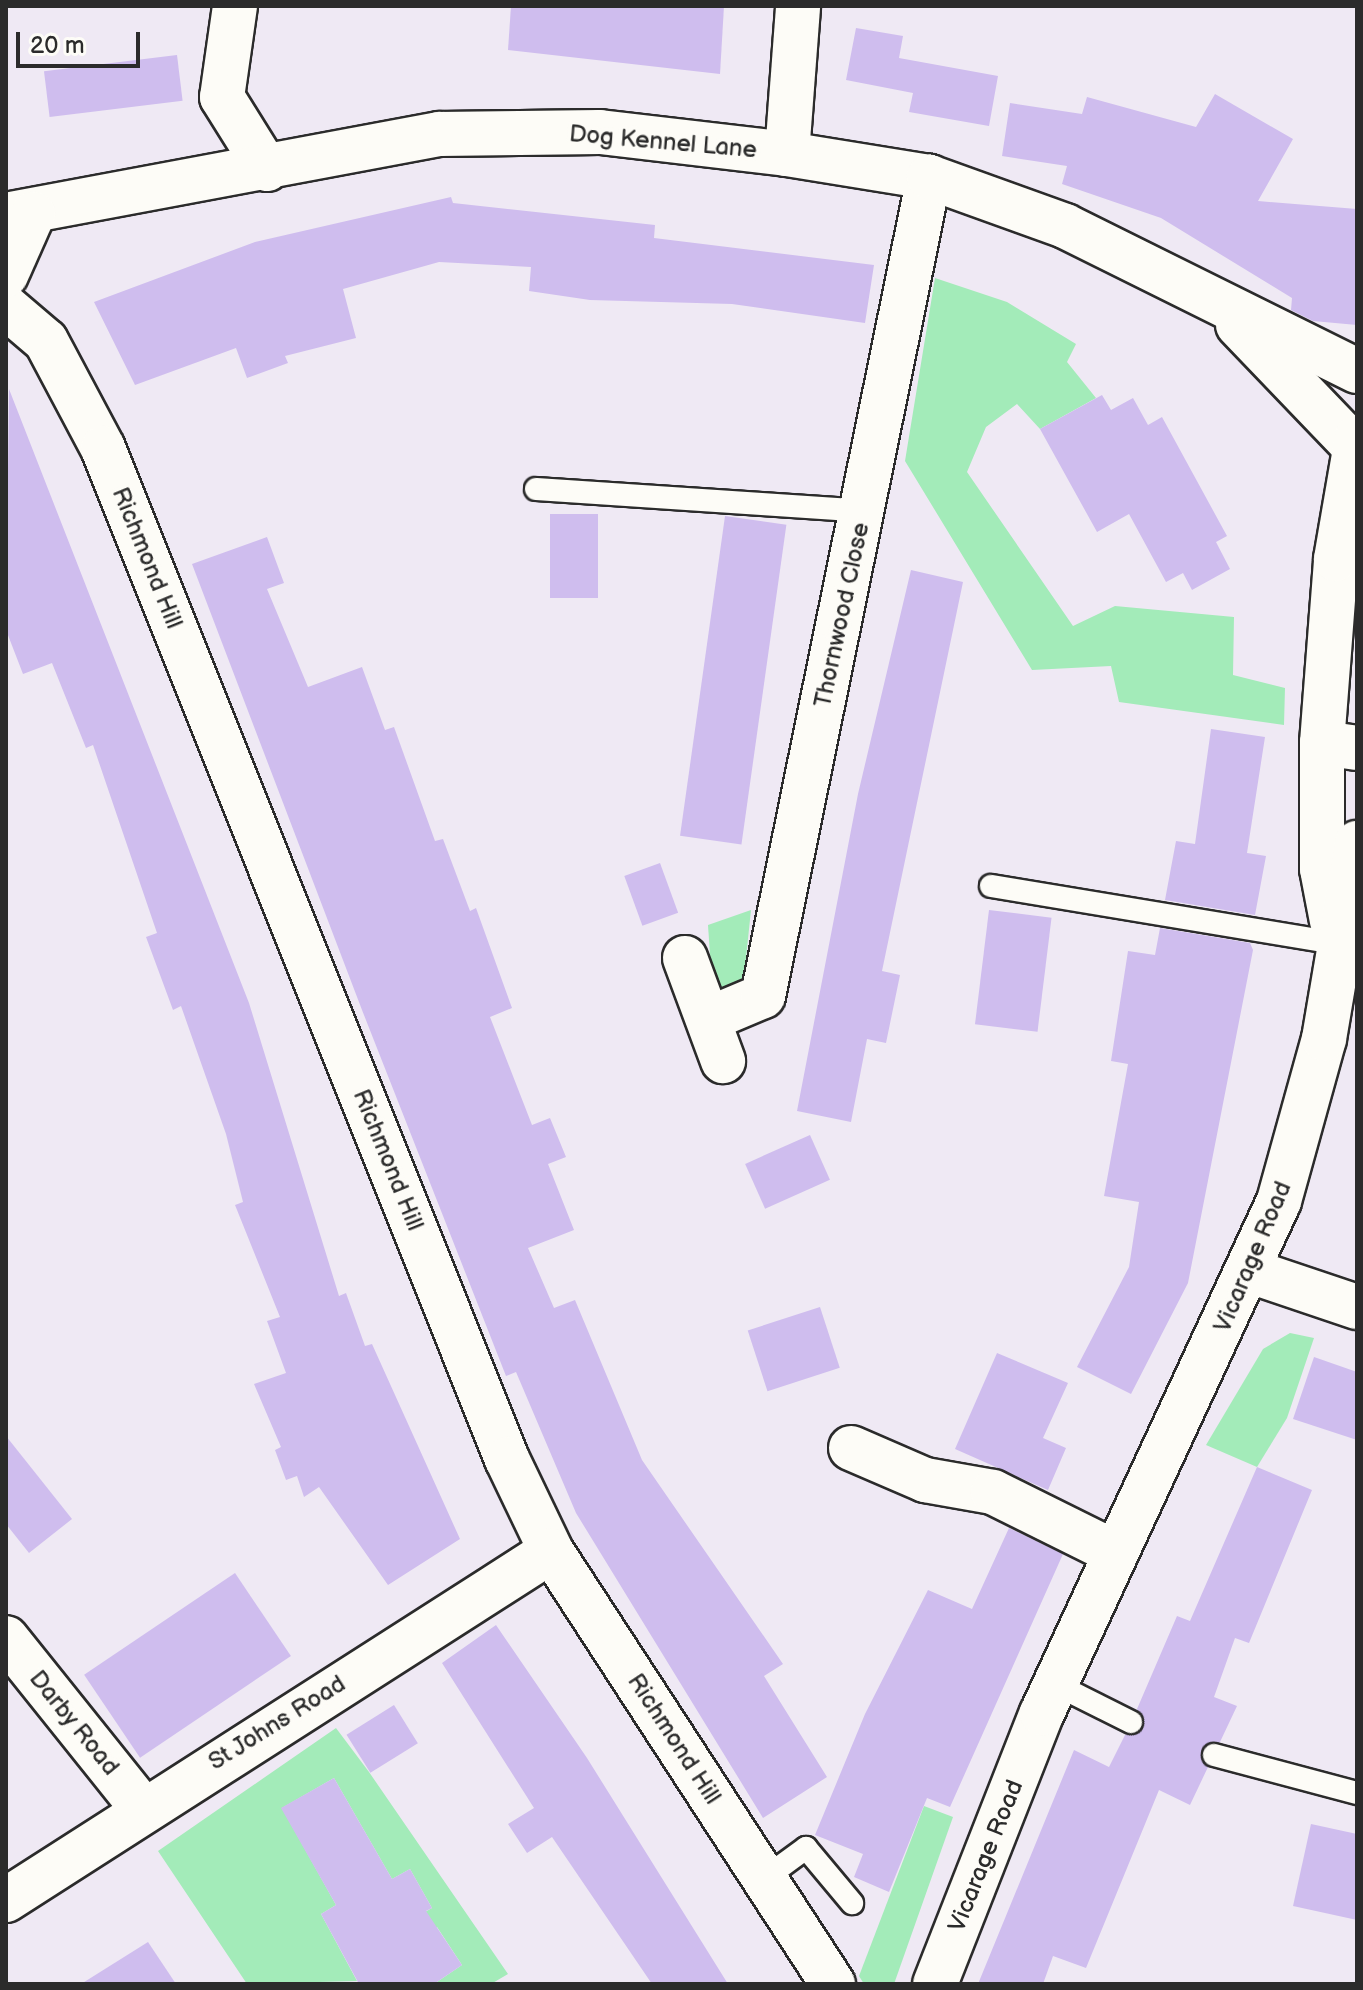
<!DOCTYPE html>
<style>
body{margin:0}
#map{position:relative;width:1363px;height:1990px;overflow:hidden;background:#efe9f4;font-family:"Balsamiq Sans",sans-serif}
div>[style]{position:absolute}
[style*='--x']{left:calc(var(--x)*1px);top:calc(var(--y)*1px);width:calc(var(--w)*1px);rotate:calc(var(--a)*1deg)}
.green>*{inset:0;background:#a3ebb9}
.building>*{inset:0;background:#cfbdee;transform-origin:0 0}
.roads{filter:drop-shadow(2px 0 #2b2b2b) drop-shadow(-2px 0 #2b2b2b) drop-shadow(0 2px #2b2b2b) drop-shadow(0 -2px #2b2b2b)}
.lane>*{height:22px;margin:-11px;padding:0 11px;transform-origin:11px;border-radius:11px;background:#fdfcf7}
.street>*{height:44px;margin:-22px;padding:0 22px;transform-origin:22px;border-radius:22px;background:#fdfcf7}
.secondary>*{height:44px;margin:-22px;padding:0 22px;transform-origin:22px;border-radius:22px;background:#fdfcf7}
span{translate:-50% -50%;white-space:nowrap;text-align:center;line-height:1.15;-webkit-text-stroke:8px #fdfcf7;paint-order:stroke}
.street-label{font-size:24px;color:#2b2b2b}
.frame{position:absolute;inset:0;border:8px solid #2b2b2b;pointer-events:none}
.scale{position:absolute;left:16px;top:32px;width:124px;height:36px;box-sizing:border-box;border:4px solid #2b2b2b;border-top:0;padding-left:10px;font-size:24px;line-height:28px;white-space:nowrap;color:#2b2b2b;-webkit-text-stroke:6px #fdfcf7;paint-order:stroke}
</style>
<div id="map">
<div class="green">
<div style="clip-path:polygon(935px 278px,1007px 302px,1076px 344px,1067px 362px,1096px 398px,1040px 429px,1017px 404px,986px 427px,967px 472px,1073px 626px,1115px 606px,1234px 617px,1233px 675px,1285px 688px,1284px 725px,1119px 702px,1111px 666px,1032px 670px,905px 461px)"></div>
<div style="clip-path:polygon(751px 910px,744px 977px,725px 991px,712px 985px,708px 925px)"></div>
<div style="clip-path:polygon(1290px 1333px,1314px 1338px,1287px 1418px,1257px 1467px,1206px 1445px,1263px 1349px)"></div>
<div style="clip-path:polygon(336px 1728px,369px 1772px,508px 1974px,491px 1984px,434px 1984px,462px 1965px,437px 1927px,408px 1946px,397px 1928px,432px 1908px,410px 1869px,392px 1879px,334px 1778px,282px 1808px,336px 1905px,321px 1914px,357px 1981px,247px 1984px,158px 1851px)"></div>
<div style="clip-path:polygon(924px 1806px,953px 1817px,894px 1984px,864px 1984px,859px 1976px)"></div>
</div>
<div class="building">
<div style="clip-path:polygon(511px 6px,724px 6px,720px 74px,508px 50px)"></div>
<div style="clip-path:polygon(856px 28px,903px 36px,899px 58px,998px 76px,989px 126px,909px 112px,913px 93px,846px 80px)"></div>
<div style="left:177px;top:55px;width:46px;height:134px;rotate:83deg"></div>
<div style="clip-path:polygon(1215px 94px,1293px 139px,1258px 201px,1357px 209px,1357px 325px,1313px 321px,1291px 310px,1292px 298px,1161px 218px,1062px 184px,1067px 166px,1002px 156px,1010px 103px,1082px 114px,1087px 97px,1196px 127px)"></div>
<div style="clip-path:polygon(451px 197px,453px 203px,655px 225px,654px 238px,874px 265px,865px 323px,732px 304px,590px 300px,529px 291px,531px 267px,439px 262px,343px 289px,356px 338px,285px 356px,288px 363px,247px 378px,236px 348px,135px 385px,94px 302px,255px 242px)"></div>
<div style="clip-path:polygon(9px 389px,249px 1003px,339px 1296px,346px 1293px,365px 1346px,372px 1344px,460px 1539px,388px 1585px,319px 1487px,304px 1497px,297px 1476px,286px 1480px,275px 1450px,281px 1447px,254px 1384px,286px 1373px,267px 1321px,280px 1317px,235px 1205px,243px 1202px,226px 1134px,181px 1006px,173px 1010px,146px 937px,157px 933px,93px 745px,86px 748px,52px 663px,23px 674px,6px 630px)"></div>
<div style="clip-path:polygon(1102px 395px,1111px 410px,1133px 398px,1148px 425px,1162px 417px,1227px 536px,1216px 542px,1230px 569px,1192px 590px,1183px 573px,1166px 582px,1129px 514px,1097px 532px,1040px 429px)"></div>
<div style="left:550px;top:514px;width:48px;height:84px"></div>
<div style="left:725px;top:516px;width:62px;height:323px;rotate:8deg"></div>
<div style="clip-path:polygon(267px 537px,284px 583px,267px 589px,308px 687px,362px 667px,385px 730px,394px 727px,435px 841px,443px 839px,470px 911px,476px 908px,512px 1008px,490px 1017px,532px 1125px,550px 1118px,566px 1157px,548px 1164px,574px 1230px,528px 1248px,554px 1308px,575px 1300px,642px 1460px,783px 1664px,764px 1676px,827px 1777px,763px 1818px,576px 1513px,516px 1372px,506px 1376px,362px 1010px,192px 564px)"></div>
<div style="clip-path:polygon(911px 570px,963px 582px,882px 971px,900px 975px,886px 1043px,867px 1039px,851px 1122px,797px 1111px,858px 794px)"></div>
<div style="clip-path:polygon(1211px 729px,1265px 737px,1247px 853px,1266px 856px,1255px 915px,1165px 900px,1176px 841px,1195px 844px)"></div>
<div style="left:660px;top:863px;width:53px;height:38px;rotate:70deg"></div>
<div style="left:989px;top:910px;width:63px;height:115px;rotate:7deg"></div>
<div style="clip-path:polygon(1160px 928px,1250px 943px,1253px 950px,1188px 1283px,1131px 1394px,1077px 1367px,1129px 1267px,1139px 1202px,1104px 1196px,1128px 1064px,1111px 1061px,1128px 951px,1155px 955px)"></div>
<div style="left:810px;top:1135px;width:49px;height:71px;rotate:66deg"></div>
<div style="left:820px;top:1307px;width:64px;height:76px;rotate:72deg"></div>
<div style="clip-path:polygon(997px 1353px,1068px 1383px,1043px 1438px,1066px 1448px,1048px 1490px,955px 1449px)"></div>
<div style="clip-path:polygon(1314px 1357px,1357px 1372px,1357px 1440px,1293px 1419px)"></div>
<div style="clip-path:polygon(6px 1436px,72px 1519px,29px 1553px,6px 1524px)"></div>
<div style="clip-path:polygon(1257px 1467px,1312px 1490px,1249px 1643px,1235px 1638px,1214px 1697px,1237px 1706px,1220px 1742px,1201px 1751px,1208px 1767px,1190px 1805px,1159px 1790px,1086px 1968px,1053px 1956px,1043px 1984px,978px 1984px,1074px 1750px,1109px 1767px,1125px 1735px,1143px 1729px,1137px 1709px,1177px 1616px,1190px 1621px)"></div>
<div style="clip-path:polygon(1009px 1528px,1063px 1554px,950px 1807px,927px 1798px,889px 1892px,854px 1877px,863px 1854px,815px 1835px,865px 1714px,928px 1590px,972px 1609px)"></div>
<div style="left:235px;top:1573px;width:100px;height:182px;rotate:56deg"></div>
<div style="clip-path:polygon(496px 1625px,587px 1758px,728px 1984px,652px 1984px,552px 1837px,527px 1853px,508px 1824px,534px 1808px,442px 1663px)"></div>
<div style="left:394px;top:1705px;width:45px;height:56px;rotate:58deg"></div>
<div style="clip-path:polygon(334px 1778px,392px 1879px,410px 1869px,432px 1908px,426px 1911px,462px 1965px,434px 1984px,359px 1984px,321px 1914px,336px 1905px,281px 1808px)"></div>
<div style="clip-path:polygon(1311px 1824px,1357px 1834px,1357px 1920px,1293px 1906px)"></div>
<div style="clip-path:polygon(148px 1942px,176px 1984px,81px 1984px)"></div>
</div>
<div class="roads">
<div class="lane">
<div style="--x:536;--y:489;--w:328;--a:3.8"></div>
<div style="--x:991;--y:886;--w:351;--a:9.4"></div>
<div style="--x:1055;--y:1684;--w:85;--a:26.6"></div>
<div style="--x:1214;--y:1755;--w:148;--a:14.9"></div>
<div style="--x:765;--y:1878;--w:51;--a:-36.2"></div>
<div style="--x:806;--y:1848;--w:72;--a:50.1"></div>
</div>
<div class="street">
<div style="--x:235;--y:6;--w:92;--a:98.1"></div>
<div style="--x:222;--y:97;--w:85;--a:58"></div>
<div style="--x:787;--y:154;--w:148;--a:-85.7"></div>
<div style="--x:6;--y:307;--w:52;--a:40.4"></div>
<div style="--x:46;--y:341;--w:121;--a:62"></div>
<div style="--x:103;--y:448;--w:1089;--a:68.22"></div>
<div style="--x:507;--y:1459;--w:102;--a:64.4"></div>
<div style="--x:551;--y:1551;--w:517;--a:56.93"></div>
<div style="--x:1322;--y:743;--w:35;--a:8"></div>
<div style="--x:685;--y:958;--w:110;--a:69.7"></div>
<div style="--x:711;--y:1018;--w:56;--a:-22.9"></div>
<div style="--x:763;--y:996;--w:836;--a:-78.54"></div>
<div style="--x:1250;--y:1271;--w:113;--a:18.6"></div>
<div style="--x:851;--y:1448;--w:81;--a:23.4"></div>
<div style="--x:925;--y:1480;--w:69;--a:10"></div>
<div style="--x:993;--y:1492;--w:137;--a:26.4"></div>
<div style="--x:6;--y:1638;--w:218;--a:51.3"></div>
<div style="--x:6;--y:1900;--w:647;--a:-32.63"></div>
</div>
<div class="secondary">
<div style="--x:6;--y:215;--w:441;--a:-10.6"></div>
<div style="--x:439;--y:134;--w:161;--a:-0.7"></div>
<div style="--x:600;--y:132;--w:188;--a:6.7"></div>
<div style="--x:787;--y:154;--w:144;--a:9.2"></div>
<div style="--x:929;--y:177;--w:145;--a:19.8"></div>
<div style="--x:1065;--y:226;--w:326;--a:26.4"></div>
<div style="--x:6;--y:275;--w:67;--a:-66.1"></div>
<div style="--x:1238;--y:325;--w:170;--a:46.2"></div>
<div style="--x:1332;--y:921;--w:53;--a:-100.9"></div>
<div style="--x:1322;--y:869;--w:126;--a:-90"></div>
<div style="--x:1322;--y:743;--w:185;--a:-85.6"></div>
<div style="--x:1336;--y:559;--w:124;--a:-80.2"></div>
<div style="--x:935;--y:1984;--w:291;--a:-68.5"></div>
<div style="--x:1042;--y:1713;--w:564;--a:-65.16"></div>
<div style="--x:1279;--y:1201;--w:168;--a:-74.5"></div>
<div style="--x:1324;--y:1039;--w:199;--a:-80.4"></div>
</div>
</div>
<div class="street-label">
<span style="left:663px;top:142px;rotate:5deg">Dog Kennel Lane</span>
<span style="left:147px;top:558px;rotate:68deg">Richmond Hill</span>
<span style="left:842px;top:615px;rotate:-78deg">Thornwood Close</span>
<span style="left:388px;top:1160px;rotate:68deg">Richmond Hill</span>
<span style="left:1253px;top:1257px;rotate:-67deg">Vicarage Road</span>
<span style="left:74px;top:1723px;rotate:51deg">Darby Road</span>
<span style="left:277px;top:1723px;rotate:-32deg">St Johns Road</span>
<span style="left:674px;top:1739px;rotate:57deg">Richmond Hill</span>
<span style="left:986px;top:1856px;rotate:-68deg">Vicarage Road</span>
</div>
<div class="frame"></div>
<div class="scale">20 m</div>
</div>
